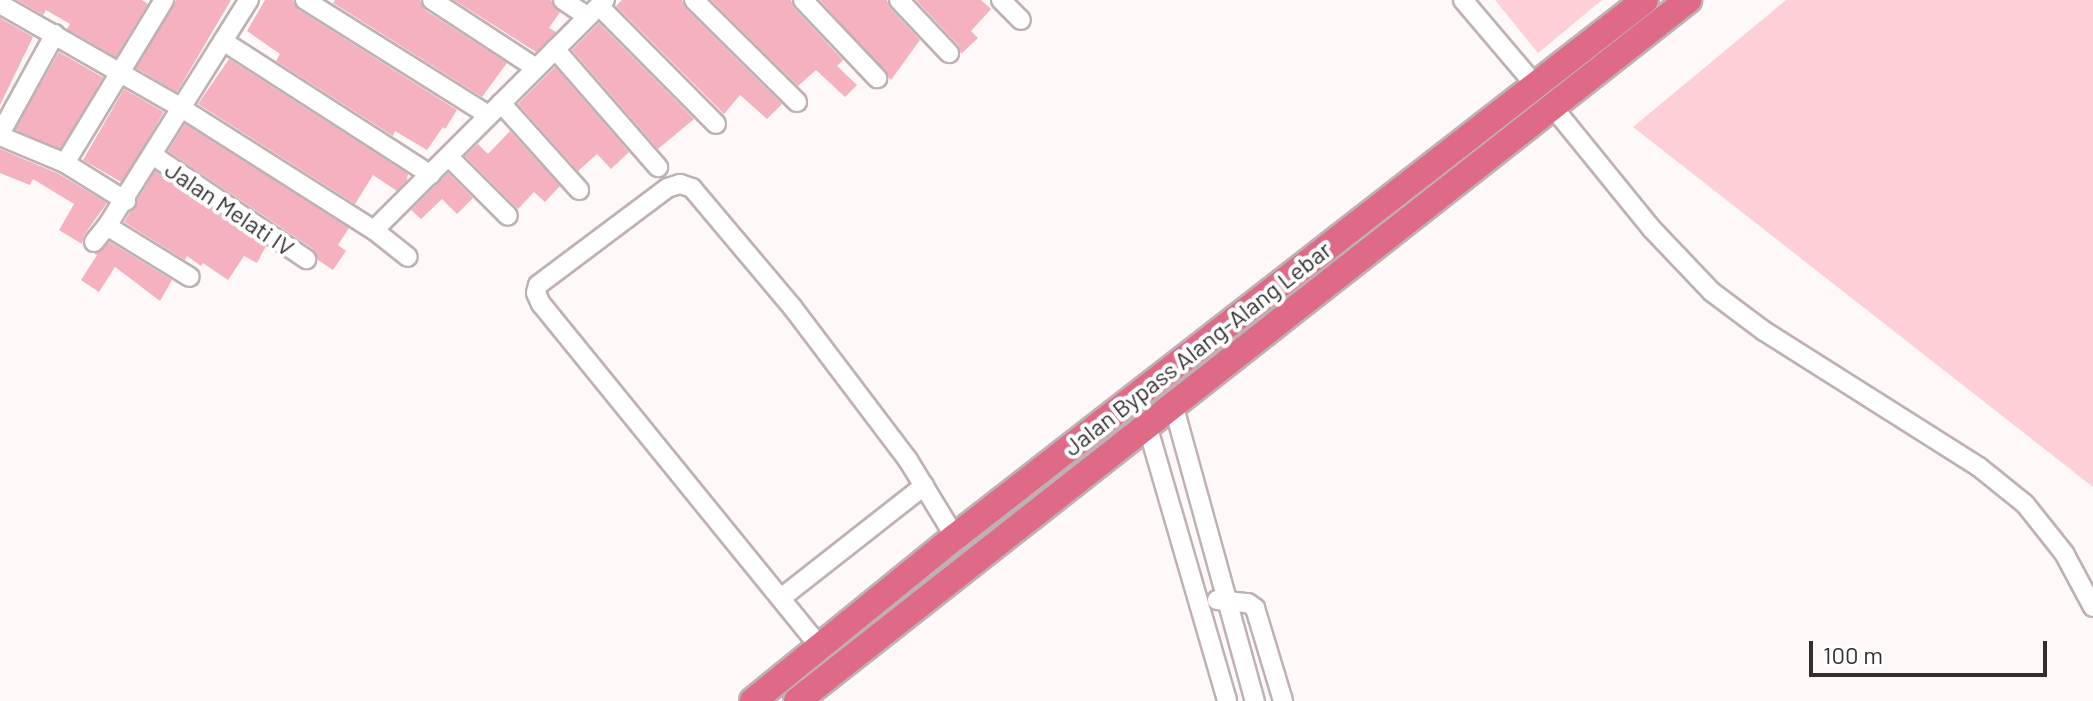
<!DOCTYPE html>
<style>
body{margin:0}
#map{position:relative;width:2093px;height:701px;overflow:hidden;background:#fef8f9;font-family:Barlow,sans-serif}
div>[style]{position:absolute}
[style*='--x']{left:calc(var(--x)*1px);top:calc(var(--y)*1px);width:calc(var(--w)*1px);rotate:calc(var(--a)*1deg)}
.green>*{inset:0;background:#fecfd7}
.building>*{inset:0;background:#f5b1bd;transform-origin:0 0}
.roads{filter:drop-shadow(2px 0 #bfb1b3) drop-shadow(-2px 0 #bfb1b3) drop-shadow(0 2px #bfb1b3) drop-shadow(0 -2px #bfb1b3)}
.minor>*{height:18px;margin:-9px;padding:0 9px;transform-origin:9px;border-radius:9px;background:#fff}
.highway>*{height:26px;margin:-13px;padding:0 13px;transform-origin:13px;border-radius:13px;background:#de6a85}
span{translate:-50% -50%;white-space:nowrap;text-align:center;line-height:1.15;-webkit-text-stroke:8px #fff;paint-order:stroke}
.street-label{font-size:24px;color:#342f2f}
.scale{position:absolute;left:1809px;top:641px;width:238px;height:36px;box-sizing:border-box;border:4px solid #342f2f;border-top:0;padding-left:10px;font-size:24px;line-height:28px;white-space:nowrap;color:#342f2f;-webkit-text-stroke:6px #fff;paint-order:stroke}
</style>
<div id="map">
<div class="green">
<div style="clip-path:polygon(1495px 0,1602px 0,1538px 53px)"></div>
<div style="clip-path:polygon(1786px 0,2093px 0,2093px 487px,1633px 127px)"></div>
</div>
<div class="building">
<div style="clip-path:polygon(17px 0,142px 0,148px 4px,116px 57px,67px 29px,70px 24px,46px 10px,43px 15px)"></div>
<div style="clip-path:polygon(176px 0,231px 0,177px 92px,136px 68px)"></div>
<div style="clip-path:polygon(265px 0,293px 0,299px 10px,457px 110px,445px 129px,443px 127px,427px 150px,395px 131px,393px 136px,276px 61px,280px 54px,247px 31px)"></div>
<div style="clip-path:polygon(335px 0,420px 0,425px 10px,507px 63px,482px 97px,333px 3px)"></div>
<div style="clip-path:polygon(454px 0,551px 0,560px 12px,549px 28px,556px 32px,536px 52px)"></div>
<div style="clip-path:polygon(622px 0,682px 0,686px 9px,782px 104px,767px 119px,740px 95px,724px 114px,616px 6px)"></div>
<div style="clip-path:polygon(711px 0,791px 0,794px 8px,843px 60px,837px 66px,857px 85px,845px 97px,816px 70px,798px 86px)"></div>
<div style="clip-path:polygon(820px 0,887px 0,890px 8px,920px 40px,891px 80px)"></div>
<div style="clip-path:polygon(916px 0,981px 0,991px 9px,971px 31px,978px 38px,961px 54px,958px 45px)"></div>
<div style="clip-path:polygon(0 18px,33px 37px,0 105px)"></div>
<div style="clip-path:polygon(599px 23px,694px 119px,658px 149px,572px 50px)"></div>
<div style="left:59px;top:52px;width:51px;height:89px;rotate:30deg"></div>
<div style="clip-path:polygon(229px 59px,408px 174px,407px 180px,397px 191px,373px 175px,355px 204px,198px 104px)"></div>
<div style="clip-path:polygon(555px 67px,629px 152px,611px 169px,597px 154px,578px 171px,518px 104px)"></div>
<div style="left:124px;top:89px;width:46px;height:82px;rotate:30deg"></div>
<div style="clip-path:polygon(185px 124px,349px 228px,338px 245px,346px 251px,333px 270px,318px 260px,313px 249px,168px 151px)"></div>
<div style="clip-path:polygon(510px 131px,560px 186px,545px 202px,534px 192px,518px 209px,465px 156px,478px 144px,488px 154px)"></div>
<div style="clip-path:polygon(0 149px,59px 174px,107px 203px,84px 235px,82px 244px,59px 230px,74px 204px,33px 179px,30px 185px,0 173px)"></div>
<div style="clip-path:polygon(155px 171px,266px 246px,257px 263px,244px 256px,228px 280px,203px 263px,201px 266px,187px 256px,185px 260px,124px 222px)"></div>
<div style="clip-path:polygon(448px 173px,473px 198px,457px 214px,442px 199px,421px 219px,411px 210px)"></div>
<div style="clip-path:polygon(110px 242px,172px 280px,160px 301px,115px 267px,99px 292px,81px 280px,97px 255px,94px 254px)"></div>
</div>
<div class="roads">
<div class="minor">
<div style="--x:305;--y:0;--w:216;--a:32.1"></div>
<div style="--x:432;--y:0;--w:124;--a:33.2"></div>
<div style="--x:563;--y:0;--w:30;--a:34"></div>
<div style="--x:694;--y:0;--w:145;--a:44.7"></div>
<div style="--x:803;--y:0;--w:108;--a:46.5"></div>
<div style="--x:899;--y:0;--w:73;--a:46.7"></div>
<div style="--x:1001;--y:0;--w:28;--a:45"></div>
<div style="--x:1463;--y:0;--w:111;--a:49.7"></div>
<div style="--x:0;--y:4;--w:211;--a:29.8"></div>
<div style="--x:183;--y:109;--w:226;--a:32.4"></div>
<div style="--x:374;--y:230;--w:43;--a:38.5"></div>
<div style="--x:599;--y:6;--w:166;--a:45.2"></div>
<div style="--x:223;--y:41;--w:247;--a:32.8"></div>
<div style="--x:555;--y:49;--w:157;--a:48.9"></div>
<div style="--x:501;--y:103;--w:117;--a:48.1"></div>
<div style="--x:1552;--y:106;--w:157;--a:50.9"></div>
<div style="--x:1651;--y:228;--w:88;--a:46.4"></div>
<div style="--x:1712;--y:292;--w:65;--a:36.9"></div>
<div style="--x:1764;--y:331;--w:254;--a:32.3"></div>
<div style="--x:1979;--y:467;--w:59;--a:38.8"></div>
<div style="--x:2025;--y:504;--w:63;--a:51.5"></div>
<div style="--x:2064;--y:553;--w:61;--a:61.8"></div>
<div style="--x:0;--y:134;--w:114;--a:-61.2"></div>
<div style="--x:0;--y:136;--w:70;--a:22.6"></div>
<div style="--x:65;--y:163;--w:72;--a:31.9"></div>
<div style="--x:154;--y:156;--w:184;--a:34.1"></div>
<div style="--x:449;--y:157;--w:83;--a:45"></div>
<div style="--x:65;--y:163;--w:191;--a:-58.7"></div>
<div style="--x:107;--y:226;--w:267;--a:-57.9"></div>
<div style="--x:374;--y:230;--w:326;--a:-44.9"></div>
<div style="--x:94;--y:242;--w:21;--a:-51"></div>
<div style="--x:107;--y:226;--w:97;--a:31.6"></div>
<div style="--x:1173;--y:404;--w:308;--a:74.6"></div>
<div style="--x:1147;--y:425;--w:287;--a:73.8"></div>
<div style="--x:781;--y:598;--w:182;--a:-38.1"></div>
<div style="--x:1217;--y:600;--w:31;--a:6"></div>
<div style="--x:1248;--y:603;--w:9;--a:36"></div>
<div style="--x:1255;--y:608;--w:97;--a:73.2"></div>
<div style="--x:820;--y:647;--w:442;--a:-129.1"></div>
<div style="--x:541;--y:304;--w:12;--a:-114"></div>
<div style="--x:536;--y:293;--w:8;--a:-76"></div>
<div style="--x:538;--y:285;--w:161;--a:-36.9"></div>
<div style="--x:667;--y:188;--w:14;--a:-17"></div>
<div style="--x:680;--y:184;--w:13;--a:18"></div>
<div style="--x:692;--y:188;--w:157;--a:49.9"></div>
<div style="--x:793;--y:308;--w:191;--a:52.9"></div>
<div style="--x:908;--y:460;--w:90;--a:58.6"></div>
</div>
<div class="highway">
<div style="--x:753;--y:701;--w:260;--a:-39.1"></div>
<div style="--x:955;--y:537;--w:874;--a:-37.89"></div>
<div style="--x:797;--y:701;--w:1134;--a:-38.19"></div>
</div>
</div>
<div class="street-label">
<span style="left:230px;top:208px;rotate:34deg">Jalan Melati IV</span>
<span style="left:1197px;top:348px;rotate:-38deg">Jalan Bypass Alang-Alang Lebar</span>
</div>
<div class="scale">100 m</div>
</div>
